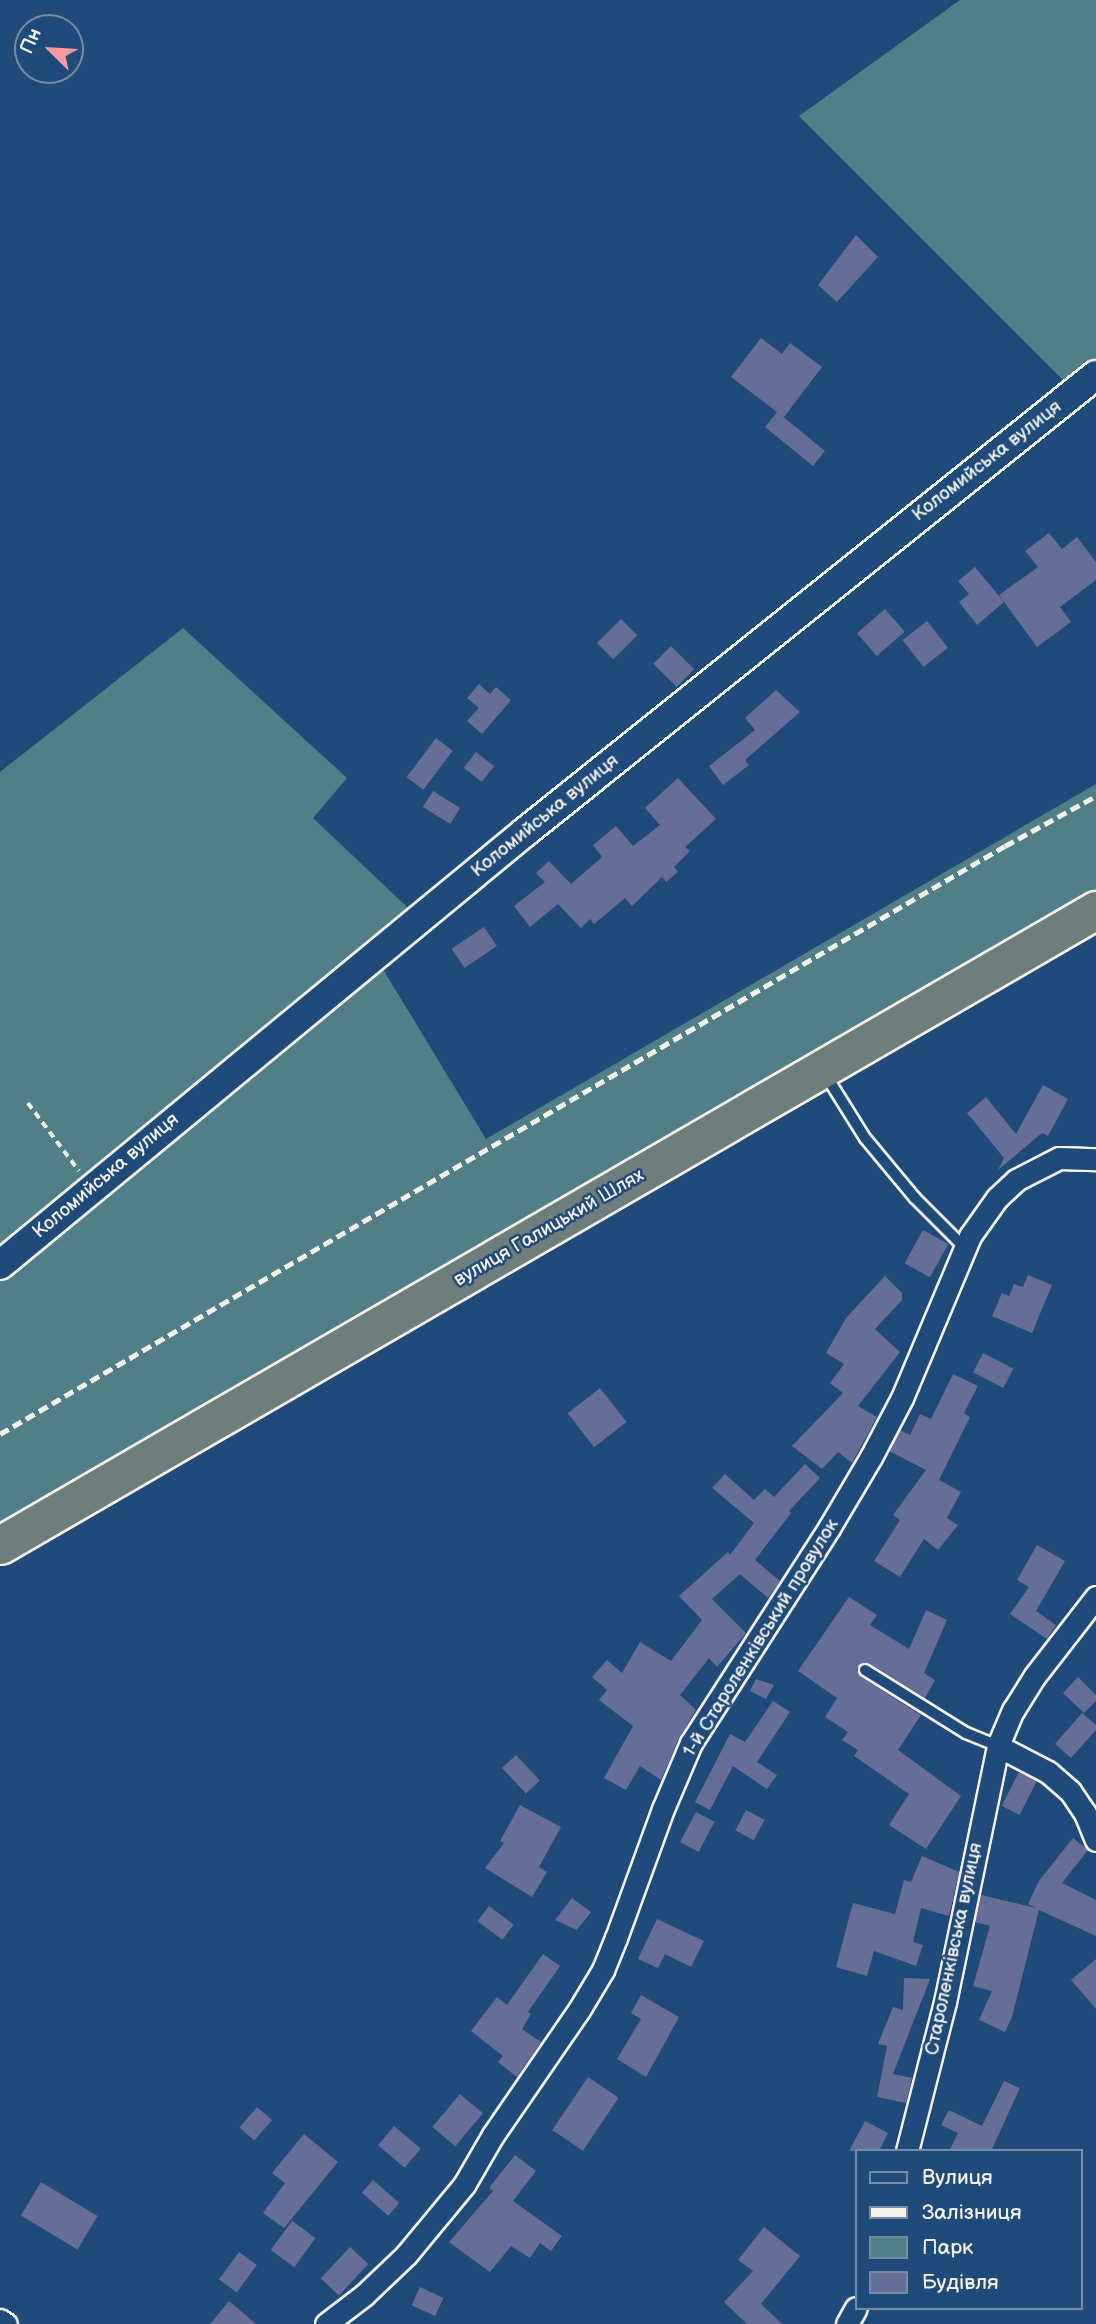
<!DOCTYPE html>
<meta charset="utf-8">
<style>
body{margin:0}
#map{position:relative;width:1096px;height:2324px;overflow:hidden;background:#1f4a7a;font-family:"Balsamiq Sans",sans-serif}
div>[style]{position:absolute}
[style*='--x']{left:calc(var(--x)*1px);top:calc(var(--y)*1px);width:calc(var(--w)*1px);rotate:calc(var(--a)*1deg)}
.green>*{inset:0;background:#517e87}
.building>*{inset:0;background:#666e95;transform-origin:0 0}
.path>*{height:3.5px;margin-top:-1.75px;transform-origin:0;background:repeating-linear-gradient(90deg,#f4f1e8 0 7px,transparent 0 12px)}
.roads{filter:drop-shadow(2px 0 #f4f1e8) drop-shadow(-2px 0 #f4f1e8) drop-shadow(0 2px #f4f1e8) drop-shadow(0 -2px #f4f1e8)}
.service>*{height:10px;margin:-5px;padding:0 5px;transform-origin:5px;border-radius:5px;background:#1f4a7a}
.minor>*{height:21px;margin:-10.5px;padding:0 10.5px;transform-origin:10.5px;border-radius:10.5px;background:#1f4a7a}
.tertiary>*{height:28px;margin:-14px;padding:0 14px;transform-origin:14px;border-radius:14px;background:#1f4a7a}
.trunk>*{height:37px;margin:-18.5px;padding:0 18.5px;transform-origin:18.5px;border-radius:18.5px;background:#6d7e7c}
.rail>*{height:5px;margin-top:-2.5px;transform-origin:0;background:repeating-linear-gradient(90deg,#f4f1e8 0 10px,transparent 0 15px)}
span{translate:-50% -50%;white-space:nowrap;text-align:center;line-height:1.15;-webkit-text-stroke:5px #1f4a7a;paint-order:stroke}
.street-label{font-size:19px;color:#f4f1e8}
.legend{position:absolute;left:855px;top:2149px;width:228px;height:161px;box-sizing:border-box;background:#1f4a7a;border:2px solid #748da6;margin:0;padding:9px 12px;list-style:none;font-size:21px;color:#f4f1e8}
.legend li{display:flex;align-items:center;gap:14px;height:35px}
.legend b{width:35px;border:2px solid #748da6}
.north{position:absolute;left:14px;top:14px;width:70px;height:70px;box-sizing:border-box;background:#1f4a7a;border:2px solid #748da6;border-radius:50%;rotate:294deg;font-size:19px;font-weight:700;line-height:28px;text-align:center;color:#f4f1e8}
.north::after{content:'';display:block;margin:auto;width:24px;height:32px;background:#ff9aa2;clip-path:polygon(50% 0,100% 100%,50% 72%,0 100%)}
</style>
<div id="map">
<div class="green">
<div style="clip-path:polygon(960px 0,1096px 0,1096px 372px,1073px 390px,799px 116px)"></div>
<div style="clip-path:polygon(183px 628px,347px 778px,313px 818px,424px 923px,378px 961px,486px 1139px,1096px 784px,1096px 918px,0 1555px,0 772px)"></div>
</div>
<div class="building">
<div style="clip-path:polygon(856px 235px,878px 257px,837px 302px,818px 285px)"></div>
<div style="clip-path:polygon(761px 338px,782px 354px,790px 343px,822px 367px,784px 417px,781px 415px,825px 451px,813px 466px,765px 427px,777px 412px,731px 377px)"></div>
<div style="clip-path:polygon(1049px 533px,1062px 549px,1077px 537px,1096px 562px,1096px 580px,1060px 607px,1071px 622px,1037px 647px,999px 595px,1038px 567px,1025px 551px)"></div>
<div style="clip-path:polygon(975px 567px,1004px 602px,977px 625px,959px 602px,969px 594px,958px 581px)"></div>
<div style="left:885px;top:609px;width:30px;height:37px;rotate:49deg"></div>
<div style="left:621px;top:619px;width:23px;height:34px;rotate:45deg"></div>
<div style="left:927px;top:621px;width:34px;height:31px;rotate:52deg"></div>
<div style="left:671px;top:646px;width:33px;height:25px;rotate:45deg"></div>
<div style="clip-path:polygon(479px 684px,490px 694px,496px 687px,511px 700px,482px 734px,467px 721px,479px 708px,467px 698px)"></div>
<div style="clip-path:polygon(776px 690px,800px 712px,745px 760px,749px 765px,723px 785px,709px 766px,755px 730px,745px 718px)"></div>
<div style="left:436px;top:738px;width:21px;height:49px;rotate:37deg"></div>
<div style="left:476px;top:752px;width:23px;height:20px;rotate:38deg"></div>
<div style="clip-path:polygon(678px 778px,716px 819px,685px 847px,690px 851px,674px 867px,678px 872px,666px 882px,662px 877px,632px 906px,625px 898px,594px 924px,590px 919px,581px 928px,558px 904px,530px 927px,514px 906px,545px 882px,536px 873px,549px 861px,571px 884px,602px 857px,593px 845px,616px 826px,633px 846px,660px 825px,645px 808px)"></div>
<div style="left:433px;top:791px;width:32px;height:19px;rotate:32deg"></div>
<div style="left:484px;top:927px;width:23px;height:39px;rotate:56deg"></div>
<div style="clip-path:polygon(1043px 1085px,1068px 1099px,1048px 1136px,1042px 1133px,998px 1170px,1004px 1158px,967px 1113px,986px 1097px,1016px 1134px)"></div>
<div style="left:923px;top:1230px;width:29px;height:38px;rotate:29deg"></div>
<div style="clip-path:polygon(1028px 1275px,1052px 1285px,1032px 1333px,992px 1316px,1002px 1293px,1009px 1296px,1014px 1284px,1023px 1287px)"></div>
<div style="clip-path:polygon(885px 1276px,902px 1293px,902px 1300px,875px 1329px,900px 1352px,858px 1406px,877px 1417px,852px 1463px,838px 1452px,822px 1469px,792px 1446px,843px 1393px,830px 1383px,844px 1364px,826px 1353px,846px 1318px)"></div>
<div style="left:983px;top:1353px;width:34px;height:22px;rotate:27deg"></div>
<div style="clip-path:polygon(953px 1374px,978px 1386px,964px 1413px,970px 1417px,939px 1480px,961px 1492px,947px 1518px,958px 1525px,938px 1550px,924px 1539px,900px 1577px,874px 1561px,900px 1520px,893px 1515px,926px 1470px,889px 1451px,900px 1430px,910px 1435px,920px 1414px,931px 1419px)"></div>
<div style="left:600px;top:1388px;width:43px;height:41px;rotate:52deg"></div>
<div style="clip-path:polygon(805px 1464px,820px 1478px,789px 1511px,791px 1513px,755px 1560px,780px 1581px,768px 1598px,740px 1574px,712px 1599px,746px 1633px,717px 1667px,709px 1658px,680px 1695px,696px 1710px,679px 1738px,661px 1780px,640px 1766px,626px 1790px,604px 1778px,633px 1726px,599px 1700px,607px 1690px,592px 1677px,607px 1660px,622px 1673px,640px 1642px,671px 1661px,702px 1620px,679px 1596px,728px 1552px,730px 1555px,754px 1523px,712px 1488px,725px 1474px,754px 1500px,765px 1489px,774px 1497px)"></div>
<div style="clip-path:polygon(1037px 1545px,1065px 1561px,1036px 1611px,1056px 1625px,1047px 1639px,1010px 1614px,1029px 1587px,1017px 1580px)"></div>
<div style="clip-path:polygon(849px 1597px,877px 1615px,870px 1625px,909px 1649px,926px 1610px,947px 1620px,924px 1673px,935px 1680px,925px 1698px,869px 1663px,861px 1663px,857px 1669px,861px 1677px,921px 1715px,898px 1750px,961px 1796px,926px 1849px,889px 1825px,909px 1794px,854px 1756px,858px 1750px,842px 1740px,848px 1732px,825px 1717px,837px 1698px,798px 1671px)"></div>
<div style="clip-path:polygon(1078px 1677px,1096px 1695px,1096px 1701px,1084px 1713px,1063px 1693px)"></div>
<div style="clip-path:polygon(756px 1679px,774px 1685px,766px 1699px,750px 1691px)"></div>
<div style="clip-path:polygon(773px 1701px,790px 1712px,757px 1762px,777px 1775px,767px 1789px,733px 1766px,710px 1810px,695px 1802px,730px 1734px,745px 1742px)"></div>
<div style="clip-path:polygon(1082px 1713px,1096px 1725px,1096px 1730px,1071px 1758px,1055px 1744px)"></div>
<div style="left:516px;top:1755px;width:35px;height:19px;rotate:47deg"></div>
<div style="left:1019px;top:1772px;width:20px;height:38px;rotate:27deg"></div>
<div style="clip-path:polygon(520px 1805px,561px 1827px,539px 1867px,547px 1872px,532px 1897px,485px 1868px,504px 1843px,500px 1841px)"></div>
<div style="left:746px;top:1810px;width:21px;height:23px;rotate:28deg"></div>
<div style="left:696px;top:1812px;width:21px;height:34px;rotate:28deg"></div>
<div style="clip-path:polygon(1073px 1838px,1088px 1850px,1062px 1883px,1096px 1900px,1096px 1936px,1039px 1910px,1012px 2017px,1005px 2032px,979px 2020px,992px 1991px,973px 1986px,990px 1926px,975px 1922px,981px 1895px,1036px 1908px,1028px 1904px,1039px 1881px)"></div>
<div style="clip-path:polygon(922px 1856px,959px 1872px,949px 1916px,921px 1908px,913px 1942px,923px 1945px,916px 1966px,874px 1951px,867px 1976px,836px 1967px,853px 1903px,895px 1914px,904px 1880px,911px 1882px)"></div>
<div style="clip-path:polygon(572px 1898px,591px 1912px,577px 1930px,555px 1920px)"></div>
<div style="left:489px;top:1906px;width:31px;height:19px;rotate:37deg"></div>
<div style="clip-path:polygon(657px 1919px,704px 1941px,691px 1967px,665px 1954px,658px 1968px,638px 1959px)"></div>
<div style="clip-path:polygon(543px 1954px,560px 1966px,528px 2012px,531px 2014px,522px 2029px,541px 2042px,517px 2077px,498px 2062px,503px 2056px,471px 2031px,497px 1997px,507px 2005px)"></div>
<div style="clip-path:polygon(1096px 1959px,1096px 2009px,1071px 1980px)"></div>
<div style="clip-path:polygon(904px 1978px,930px 1979px,893px 2074px,912px 2078px,906px 2103px,877px 2097px,887px 2046px,878px 2044px,893px 2007px,903px 2010px)"></div>
<div style="clip-path:polygon(641px 1995px,679px 2017px,646px 2077px,617px 2059px,641px 2019px,631px 2013px)"></div>
<div style="left:588px;top:2077px;width:37px;height:64px;rotate:34deg"></div>
<div style="clip-path:polygon(1004px 2081px,1020px 2088px,991px 2151px,949px 2151px,958px 2133px,941px 2125px,949px 2110px,982px 2126px)"></div>
<div style="left:460px;top:2094px;width:30px;height:43px;rotate:40deg"></div>
<div style="left:257px;top:2107px;width:20px;height:27px;rotate:41deg"></div>
<div style="clip-path:polygon(865px 2121px,888px 2133px,879px 2151px,849px 2151px)"></div>
<div style="left:394px;top:2126px;width:35px;height:25px;rotate:40deg"></div>
<div style="clip-path:polygon(304px 2134px,338px 2162px,284px 2228px,263px 2213px,285px 2183px,272px 2173px)"></div>
<div style="clip-path:polygon(515px 2155px,536px 2171px,513px 2201px,562px 2236px,551px 2251px,540px 2243px,530px 2258px,511px 2246px,490px 2272px,449px 2242px,493px 2191px,489px 2188px)"></div>
<div style="left:373px;top:2180px;width:35px;height:17px;rotate:41deg"></div>
<div style="left:41px;top:2182px;width:66px;height:39px;rotate:31deg"></div>
<div style="left:292px;top:2221px;width:29px;height:36px;rotate:36deg"></div>
<div style="clip-path:polygon(764px 2227px,800px 2256px,761px 2304px,782px 2324px,747px 2324px,724px 2302px,753px 2271px,738px 2260px)"></div>
<div style="left:350px;top:2247px;width:25px;height:43px;rotate:43deg"></div>
<div style="left:239px;top:2252px;width:22px;height:34px;rotate:36deg"></div>
<div style="left:420px;top:2287px;width:26px;height:20px;rotate:25deg"></div>
<div style="clip-path:polygon(229px 2301px,256px 2324px,210px 2324px)"></div>
</div>
<div class="path">
<div style="--x:28;--y:1103;--w:85;--a:53.1"></div>
</div>
<div class="roads">
<div class="service">
<div style="--x:825;--y:1074;--w:75;--a:58"></div>
<div style="--x:865;--y:1138;--w:78;--a:50.2"></div>
<div style="--x:915;--y:1198;--w:71;--a:45"></div>
<div style="--x:865;--y:1670;--w:119;--a:32"></div>
<div style="--x:966;--y:1733;--w:35;--a:22"></div>
</div>
<div class="minor">
<div style="--x:1096;--y:1597;--w:101;--a:127.8"></div>
<div style="--x:1034;--y:1677;--w:39;--a:122"></div>
<div style="--x:1013;--y:1710;--w:39;--a:113"></div>
<div style="--x:998;--y:1746;--w:56;--a:27.5"></div>
<div style="--x:1048;--y:1772;--w:29;--a:41"></div>
<div style="--x:1070;--y:1791;--w:27;--a:56"></div>
<div style="--x:1085;--y:1813;--w:29;--a:68"></div>
<div style="--x:907;--y:2151;--w:154;--a:-75.7"></div>
<div style="--x:945;--y:2002;--w:261;--a:-78.3"></div>
<div style="--x:0;--y:2320;--w:7;--a:34"></div>
<div style="--x:326;--y:2324;--w:48;--a:-37.3"></div>
<div style="--x:364;--y:2295;--w:58;--a:-43.6"></div>
<div style="--x:406;--y:2255;--w:91;--a:-50.4"></div>
<div style="--x:464;--y:2185;--w:58;--a:-59.9"></div>
<div style="--x:493;--y:2135;--w:152;--a:-55.5"></div>
<div style="--x:579;--y:2010;--w:47;--a:-59"></div>
<div style="--x:603;--y:1970;--w:35;--a:-68"></div>
<div style="--x:616;--y:1938;--w:137;--a:-70"></div>
<div style="--x:663;--y:1809;--w:72;--a:-67"></div>
<div style="--x:691;--y:1743;--w:255;--a:-57.3"></div>
<div style="--x:829;--y:1528;--w:82;--a:-59.4"></div>
<div style="--x:871;--y:1457;--w:67;--a:-62.3"></div>
<div style="--x:902;--y:1398;--w:176;--a:-67.2"></div>
<div style="--x:970;--y:1236;--w:47;--a:-54.6"></div>
<div style="--x:997;--y:1198;--w:26;--a:-43"></div>
<div style="--x:1016;--y:1180;--w:48;--a:-27.1"></div>
<div style="--x:1059;--y:1158;--w:37;--a:2"></div>
<div style="--x:847;--y:2324;--w:18;--a:-61"></div>
</div>
<div class="tertiary">
<div style="--x:0;--y:1265;--w:681;--a:-39.51"></div>
<div style="--x:525;--y:832;--w:731;--a:-38.67"></div>
</div>
<div class="trunk">
<div style="--x:0;--y:1545;--w:1267;--a:-30.09"></div>
</div>
</div>
<div class="rail">
<div style="--x:0;--y:1434;--w:1164;--a:-30.33"></div>
<div style="--x:1005;--y:846;--w:104;--a:-28.8"></div>
</div>
<div class="street-label">
<span style="left:987px;top:461px;rotate:-38deg">Коломийська вулиця</span>
<span style="left:545px;top:816px;rotate:-39deg">Коломийська вулиця</span>
<span style="left:106px;top:1176px;rotate:-40deg">Коломийська вулиця</span>
<span style="left:549px;top:1228px;rotate:-30deg">вулиця Галицький Шлях</span>
<span style="left:761px;top:1638px;rotate:-58deg">1-й Староленківський провулок</span>
<span style="left:954px;top:1949px;rotate:-78deg">Староленківська вулиця</span>
</div>
<ul class="legend">
<li><b style="height:9px;background:#1f4a7a"></b>Вулиця</li>
<li><b style="height:9px;background:#f4f1e8"></b>Залізниця</li>
<li><b style="height:19px;background:#517e87"></b>Парк</li>
<li><b style="height:19px;background:#666e95"></b>Будівля</li>
</ul>
<div class="north">Пн</div>
</div>
